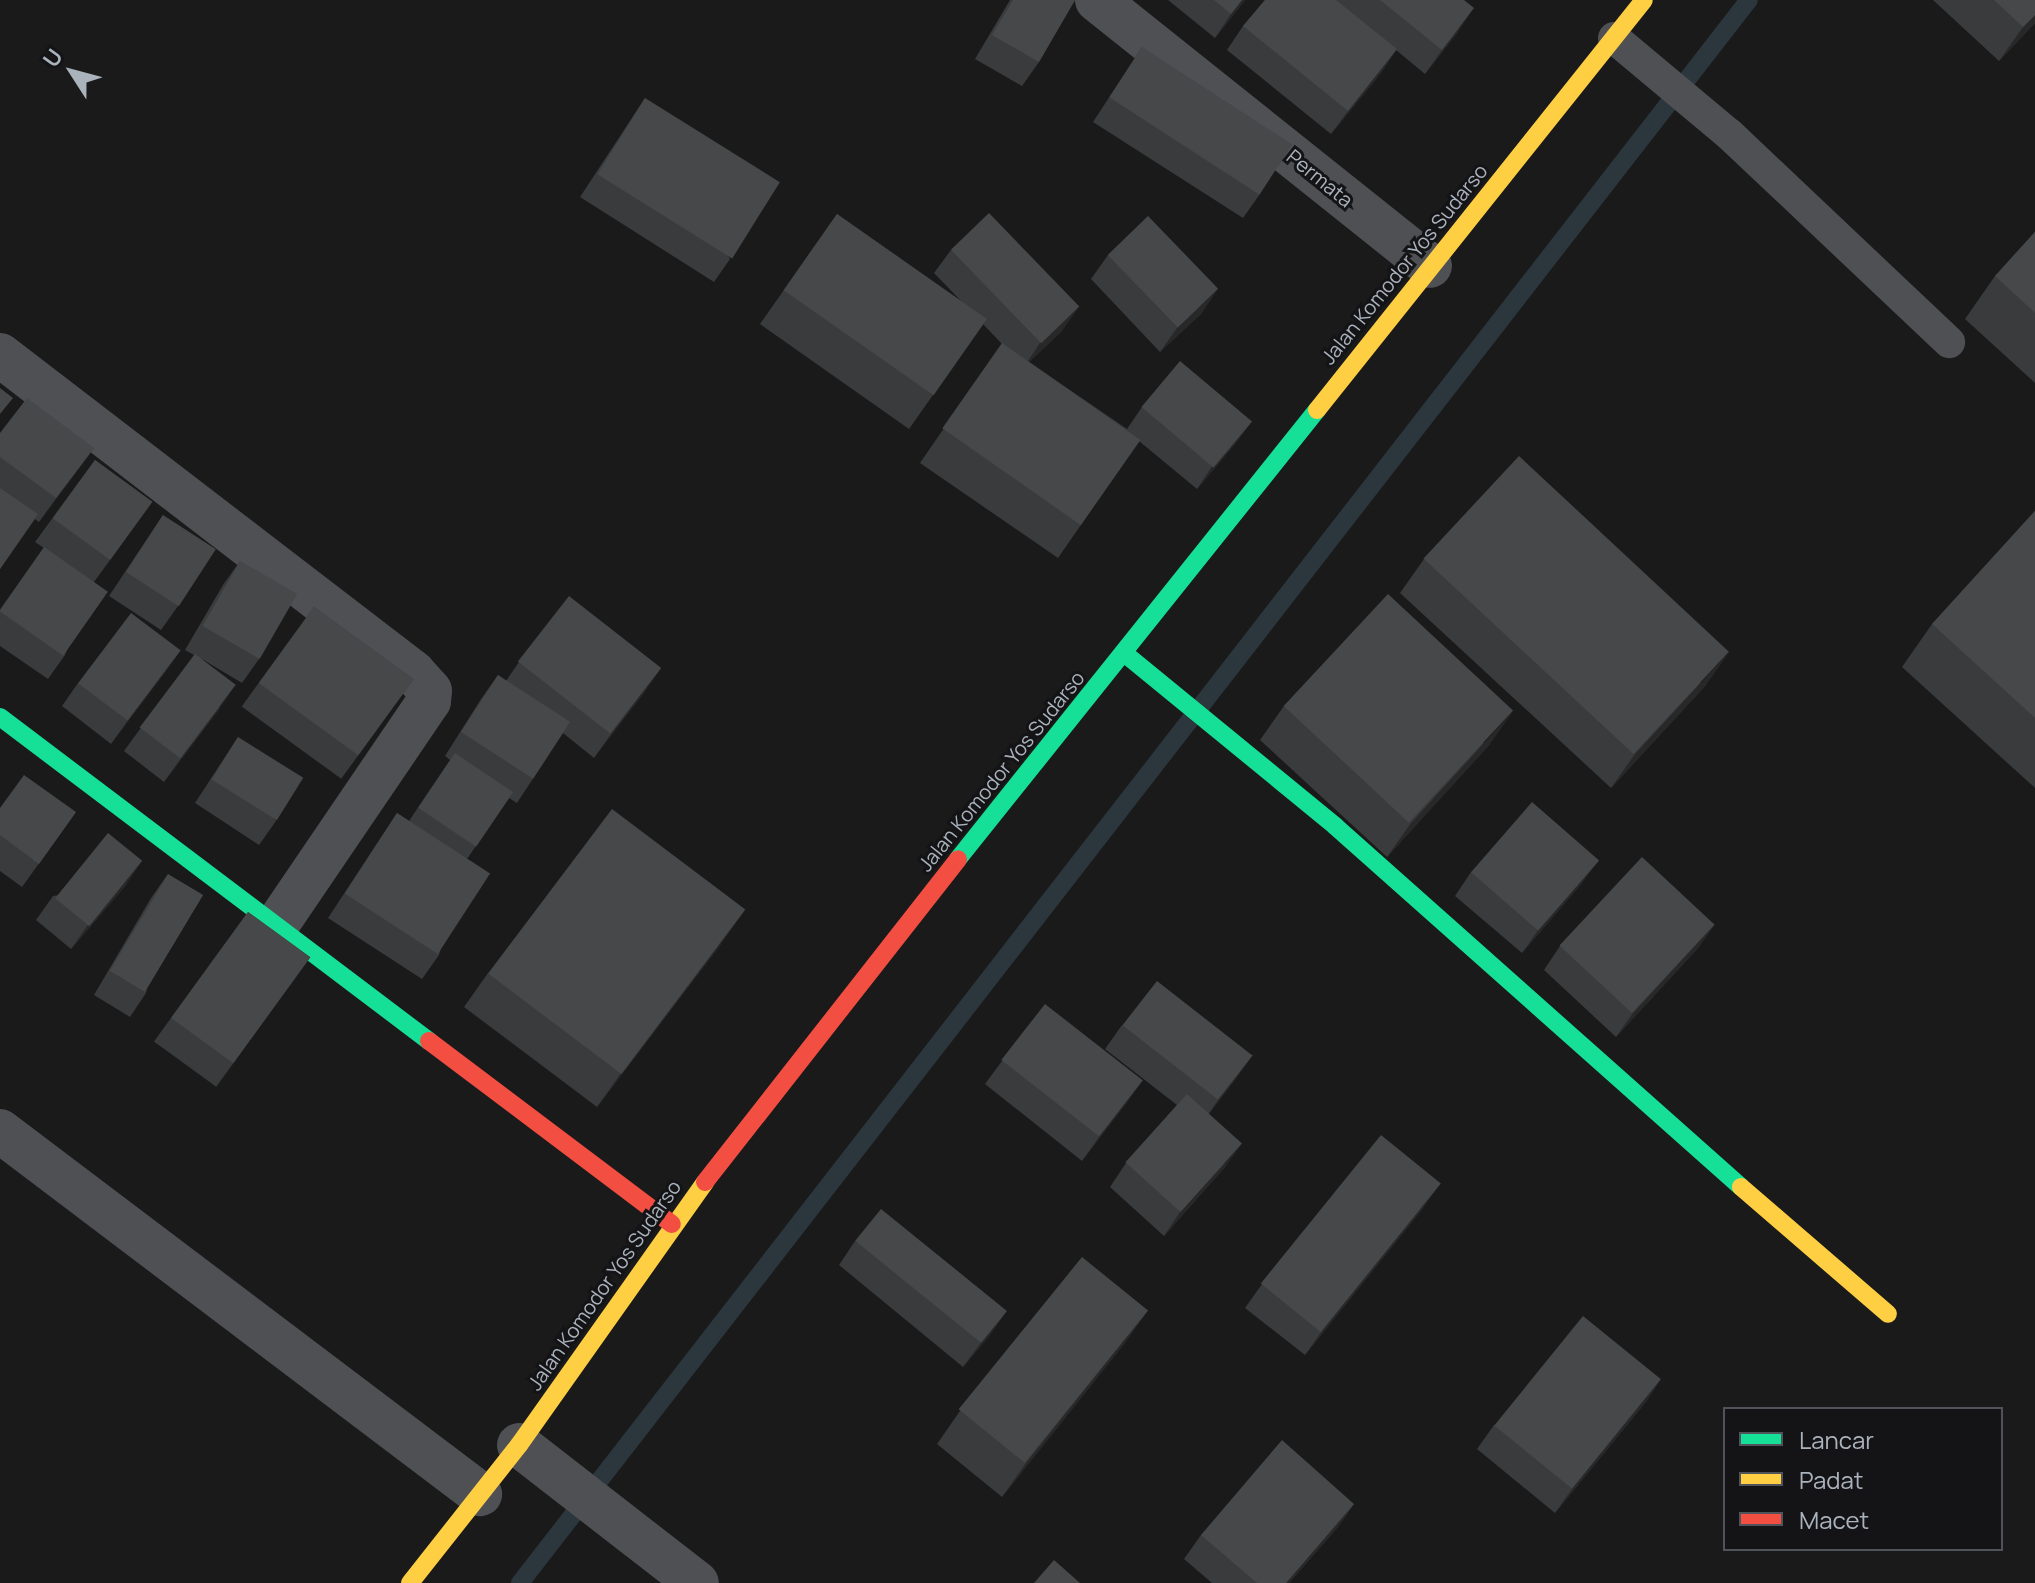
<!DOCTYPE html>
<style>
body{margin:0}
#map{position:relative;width:2035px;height:1583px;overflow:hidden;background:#1a1a1a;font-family:Manrope,sans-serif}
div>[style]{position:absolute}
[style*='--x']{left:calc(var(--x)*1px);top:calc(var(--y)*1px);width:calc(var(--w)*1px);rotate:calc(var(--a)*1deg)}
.stream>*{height:18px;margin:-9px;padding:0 9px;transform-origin:9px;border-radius:9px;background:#2b373d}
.lane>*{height:32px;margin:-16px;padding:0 16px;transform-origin:16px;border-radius:16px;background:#4e5053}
.street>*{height:44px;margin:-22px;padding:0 22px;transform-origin:22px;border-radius:22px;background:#4e5053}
.fast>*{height:18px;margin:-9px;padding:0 9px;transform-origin:9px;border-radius:9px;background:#16e098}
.slow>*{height:18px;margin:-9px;padding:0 9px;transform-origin:9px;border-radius:9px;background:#ffcf43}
.jam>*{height:18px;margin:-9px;padding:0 9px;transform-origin:9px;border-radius:9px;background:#f24e42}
.wall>*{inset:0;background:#3a3b3d;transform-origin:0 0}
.shaded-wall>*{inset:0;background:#282829}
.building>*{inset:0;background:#46484a;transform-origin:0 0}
span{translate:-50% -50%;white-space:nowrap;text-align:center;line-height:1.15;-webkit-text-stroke:6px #141417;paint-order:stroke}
.street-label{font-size:20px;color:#aab2bc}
.legend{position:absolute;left:1723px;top:1407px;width:280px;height:144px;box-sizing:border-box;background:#141417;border:2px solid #505359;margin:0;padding:10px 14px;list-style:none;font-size:24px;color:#aab2bc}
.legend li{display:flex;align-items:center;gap:16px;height:40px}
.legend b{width:40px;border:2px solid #505359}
.north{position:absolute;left:32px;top:32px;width:80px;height:80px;-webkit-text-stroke:6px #141417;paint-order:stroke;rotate:306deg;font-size:22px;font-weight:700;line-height:32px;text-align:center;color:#aab2bc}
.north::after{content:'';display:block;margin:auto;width:28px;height:36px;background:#aab2bc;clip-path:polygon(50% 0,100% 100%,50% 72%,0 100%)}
</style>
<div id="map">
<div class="stream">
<div style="--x:520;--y:1583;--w:2004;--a:-52.18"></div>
</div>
<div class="lane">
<div style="--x:1614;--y:38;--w:150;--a:39.9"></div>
<div style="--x:1729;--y:134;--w:303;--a:43.4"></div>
</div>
<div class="street">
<div style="--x:1097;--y:0;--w:426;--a:38.6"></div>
<div style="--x:0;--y:355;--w:521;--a:37.51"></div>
<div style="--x:413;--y:672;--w:25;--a:48"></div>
<div style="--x:430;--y:691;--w:10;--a:96"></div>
<div style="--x:429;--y:701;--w:268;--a:124.2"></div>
<div style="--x:0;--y:1131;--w:602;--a:37.1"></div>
<div style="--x:519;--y:1445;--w:225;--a:37.8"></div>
</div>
<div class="fast">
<div style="--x:1124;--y:653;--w:273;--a:39.3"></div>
<div style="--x:1335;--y:826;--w:543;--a:41.64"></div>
<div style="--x:0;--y:717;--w:538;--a:37.06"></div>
<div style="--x:958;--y:859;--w:575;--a:-51.36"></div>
</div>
<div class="slow">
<div style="--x:1317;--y:410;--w:524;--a:-51.43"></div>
<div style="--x:1741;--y:1187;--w:194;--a:40.8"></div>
<div style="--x:410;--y:1583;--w:176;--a:-51.7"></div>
<div style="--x:519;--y:1445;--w:322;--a:-54.7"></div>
</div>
<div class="jam">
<div style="--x:429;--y:1041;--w:304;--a:37"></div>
<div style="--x:705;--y:1182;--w:410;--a:-51.9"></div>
</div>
<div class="wall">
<div style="clip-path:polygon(1010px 0,1075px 0,1039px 62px,1022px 86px,975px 59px)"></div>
<div style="clip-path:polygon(1168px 0,1245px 0,1215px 38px)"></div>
<div style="clip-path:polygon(1265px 0,1464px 0,1458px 32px,1425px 74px,1396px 50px,1381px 73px,1331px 134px,1227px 50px,1243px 26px)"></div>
<div style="clip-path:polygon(1933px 0,2035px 0,2035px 23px,1999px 61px)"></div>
<div style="clip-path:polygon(1142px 47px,1260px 194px,1243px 218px,1093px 122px)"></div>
<div style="clip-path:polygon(645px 98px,730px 259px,714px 282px,580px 197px)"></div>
<div style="clip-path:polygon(837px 214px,962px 302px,934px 273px,951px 250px,1062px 331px,1029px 362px,1127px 429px,1142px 407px,1252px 421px,1235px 444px,1197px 489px,1139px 441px,1058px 558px,920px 463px,1002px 344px,983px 324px,909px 429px,760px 324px)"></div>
<div style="clip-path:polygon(2035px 232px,2035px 383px,1965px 319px,1995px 276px)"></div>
<div style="clip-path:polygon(1108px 255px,1202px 313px,1160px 352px,1091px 279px)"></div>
<div style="clip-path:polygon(0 433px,94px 448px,39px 522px,35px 519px,0 569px)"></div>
<div style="clip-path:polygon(95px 460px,152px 502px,94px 582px,65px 655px,48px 679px,0 646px,0 611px,44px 548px,35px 542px)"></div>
<div style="clip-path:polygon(2035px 511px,2035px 788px,1902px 667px,1932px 624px)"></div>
<div style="clip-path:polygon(163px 515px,178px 606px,161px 630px,109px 596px)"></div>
<div style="clip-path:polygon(1424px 559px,1706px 685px,1611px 788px,1400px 593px)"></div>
<div style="clip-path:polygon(240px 561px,259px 659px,242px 683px,202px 659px,220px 708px,164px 782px,124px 751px,194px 655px,185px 650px,223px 585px)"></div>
<div style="left:314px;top:607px;width:123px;height:123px;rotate:36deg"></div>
<div style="clip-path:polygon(181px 650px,111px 744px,62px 706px,78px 683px)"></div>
<div style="clip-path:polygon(519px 662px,661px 668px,594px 758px,563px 733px,517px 803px,509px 798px,467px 859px,439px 955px,422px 979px,328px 918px,397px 813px,409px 821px,450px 760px,445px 756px,481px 699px,498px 675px,506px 681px)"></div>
<div style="clip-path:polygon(1284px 706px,1490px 744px,1387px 857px,1260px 740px)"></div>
<div style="clip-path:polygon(238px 737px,276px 821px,259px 845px,195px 803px)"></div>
<div style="clip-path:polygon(0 808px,76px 812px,22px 887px,0 871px)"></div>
<div style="clip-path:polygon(1471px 872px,1582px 883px,1522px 953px,1455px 896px)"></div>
<div style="clip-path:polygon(168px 874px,146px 993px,130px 1017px,94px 995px,151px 898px)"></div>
<div style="clip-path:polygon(126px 885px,71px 949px,36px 920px,53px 896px)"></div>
<div style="left:248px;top:912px;width:77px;height:160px;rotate:36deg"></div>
<div style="clip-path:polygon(1715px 924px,1698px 948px,1616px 1037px,1544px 970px,1560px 946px)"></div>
<div style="clip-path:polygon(721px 944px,597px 1107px,464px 1007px,488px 973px)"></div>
<div style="clip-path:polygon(1122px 1025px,1253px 1055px,1209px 1114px,1225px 1167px,1164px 1236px,1110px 1187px,1126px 1163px,1177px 1105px,1105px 1049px)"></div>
<div style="clip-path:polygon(1002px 1061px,1143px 1080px,1082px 1161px,985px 1084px)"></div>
<div style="clip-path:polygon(1424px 1207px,1305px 1355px,1245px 1308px,1262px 1284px)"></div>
<div style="clip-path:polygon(855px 1241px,1006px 1312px,989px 1336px,963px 1367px,839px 1265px)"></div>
<div style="clip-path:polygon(1148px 1310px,1124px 1344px,1002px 1497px,937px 1444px,960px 1411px)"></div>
<div style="clip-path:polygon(1661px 1379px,1645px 1403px,1555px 1513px,1477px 1449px,1494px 1425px)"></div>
<div style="clip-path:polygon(1354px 1504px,1338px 1527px,1289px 1583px,1212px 1583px,1184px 1559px,1201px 1535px)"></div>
</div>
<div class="shaded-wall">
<div style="clip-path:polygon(1242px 0,1245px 0,1215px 38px,1231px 14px)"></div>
<div style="clip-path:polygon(1474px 8px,1458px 32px,1425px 74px,1442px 50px)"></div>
<div style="clip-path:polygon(2035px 15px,2035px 23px,1999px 61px,2023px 27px)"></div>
<div style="clip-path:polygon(1397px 49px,1381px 73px,1331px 134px,1348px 111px)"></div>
<div style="clip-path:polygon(1218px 289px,1202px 313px,1160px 352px,1177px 328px)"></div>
<div style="clip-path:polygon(1079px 307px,1062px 331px,1024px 367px,1040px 343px)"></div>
<div style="clip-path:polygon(1252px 421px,1235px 444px,1197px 489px,1213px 465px)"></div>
<div style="clip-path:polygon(94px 448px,77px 471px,39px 522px,56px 498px)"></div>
<div style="clip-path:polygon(181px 650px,164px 674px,111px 744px,128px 720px)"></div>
<div style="clip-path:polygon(1730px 651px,1706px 685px,1611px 788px,1635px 754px)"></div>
<div style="clip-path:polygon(661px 668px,645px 692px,594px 758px,611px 734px)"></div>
<div style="clip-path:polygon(236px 685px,220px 708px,164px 782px,181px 758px)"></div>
<div style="clip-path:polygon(1514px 710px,1490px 744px,1387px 857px,1411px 823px)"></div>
<div style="clip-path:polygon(1599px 860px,1582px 883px,1522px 953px,1539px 929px)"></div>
<div style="clip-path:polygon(142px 861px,126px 885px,71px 949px,88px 925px)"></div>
<div style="clip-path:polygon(745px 910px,721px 944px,597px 1107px,621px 1073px)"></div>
<div style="clip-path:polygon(1715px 924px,1698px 948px,1616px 1037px,1633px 1013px)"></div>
<div style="clip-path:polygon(1253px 1055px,1236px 1079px,1201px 1124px,1218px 1100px)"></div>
<div style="clip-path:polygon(1143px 1080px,1126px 1104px,1082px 1161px,1099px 1137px)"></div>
<div style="clip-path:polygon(1242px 1144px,1225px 1167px,1164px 1236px,1180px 1212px)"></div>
<div style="clip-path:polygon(1441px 1183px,1424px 1207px,1305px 1355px,1322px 1331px)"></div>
<div style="clip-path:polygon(1148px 1310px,1124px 1344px,1002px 1497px,1026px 1463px)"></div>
<div style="clip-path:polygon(1006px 1312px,989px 1336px,963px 1367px,980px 1344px)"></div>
<div style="clip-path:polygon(1661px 1379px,1645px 1403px,1555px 1513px,1572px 1489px)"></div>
<div style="clip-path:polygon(1354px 1504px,1338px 1527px,1289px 1583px,1286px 1583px)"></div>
</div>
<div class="building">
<div style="clip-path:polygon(1013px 0,1075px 0,1039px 62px,992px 35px)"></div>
<div style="clip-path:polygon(1214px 0,1242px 0,1231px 14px)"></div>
<div style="clip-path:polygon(1265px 0,1336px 0,1397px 49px,1348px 111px,1243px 26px)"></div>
<div style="clip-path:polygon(1380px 0,1464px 0,1474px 8px,1442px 50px)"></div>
<div style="clip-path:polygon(1994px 0,2035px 0,2035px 15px,2023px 27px)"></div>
<div style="left:1142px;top:47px;width:179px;height:60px;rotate:33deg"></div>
<div style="left:645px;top:98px;width:159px;height:90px;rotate:32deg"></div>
<div style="left:989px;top:213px;width:130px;height:53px;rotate:46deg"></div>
<div style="left:837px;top:214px;width:183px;height:93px;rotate:35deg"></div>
<div style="left:1148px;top:216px;width:101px;height:56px;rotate:46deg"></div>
<div style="clip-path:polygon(2035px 232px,2035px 313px,1995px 276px)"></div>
<div style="left:1002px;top:343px;width:169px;height:104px;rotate:35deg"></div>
<div style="left:1180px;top:361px;width:94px;height:60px;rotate:40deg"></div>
<div style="clip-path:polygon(0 388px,13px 398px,0 414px)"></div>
<div style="clip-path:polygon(27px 398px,94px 448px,56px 498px,0 457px,0 433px)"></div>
<div style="left:1519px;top:456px;width:287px;height:140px;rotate:43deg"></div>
<div style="left:95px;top:460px;width:71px;height:72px;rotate:36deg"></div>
<div style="clip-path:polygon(0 488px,38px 514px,0 569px)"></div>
<div style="clip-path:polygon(2035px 511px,2035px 718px,1932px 624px)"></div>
<div style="left:163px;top:515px;width:63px;height:68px;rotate:33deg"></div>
<div style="left:44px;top:547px;width:78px;height:78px;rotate:35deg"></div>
<div style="left:240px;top:561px;width:66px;height:75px;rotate:30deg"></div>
<div style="left:1388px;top:594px;width:171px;height:153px;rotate:43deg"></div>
<div style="left:569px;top:596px;width:117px;height:83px;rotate:38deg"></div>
<div style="left:314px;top:607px;width:123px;height:94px;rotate:36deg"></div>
<div style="left:131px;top:613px;width:62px;height:88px;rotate:37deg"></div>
<div style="left:195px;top:654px;width:51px;height:92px;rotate:37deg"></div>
<div style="left:498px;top:675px;width:86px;height:68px;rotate:33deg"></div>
<div style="left:238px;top:737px;width:77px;height:50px;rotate:32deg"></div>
<div style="left:455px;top:753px;width:70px;height:66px;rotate:34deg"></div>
<div style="clip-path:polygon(24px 775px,76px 812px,39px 864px,0 835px,0 808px)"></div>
<div style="left:1532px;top:802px;width:89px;height:93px;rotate:41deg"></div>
<div style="left:612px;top:809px;width:167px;height:206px;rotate:37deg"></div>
<div style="left:397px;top:813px;width:111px;height:96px;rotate:33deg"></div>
<div style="left:108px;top:833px;width:44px;height:84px;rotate:39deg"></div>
<div style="left:1642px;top:857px;width:99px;height:121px;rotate:43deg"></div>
<div style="left:168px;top:874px;width:41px;height:113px;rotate:31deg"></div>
<div style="left:248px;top:912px;width:77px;height:131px;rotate:36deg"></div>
<div style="left:1157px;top:981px;width:121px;height:56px;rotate:38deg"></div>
<div style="left:1045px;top:1004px;width:124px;height:71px;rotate:38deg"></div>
<div style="left:1187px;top:1094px;width:74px;height:92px;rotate:42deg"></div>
<div style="left:1381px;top:1135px;width:77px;height:191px;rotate:39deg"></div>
<div style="left:881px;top:1209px;width:162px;height:41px;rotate:39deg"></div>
<div style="left:1082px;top:1257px;width:85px;height:196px;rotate:39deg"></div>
<div style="left:1583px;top:1316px;width:100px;height:141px;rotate:39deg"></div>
<div style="clip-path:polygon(1282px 1440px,1354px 1504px,1286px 1583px,1257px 1583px,1201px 1535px)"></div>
<div style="clip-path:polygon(1054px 1560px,1080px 1583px,1034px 1583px)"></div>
</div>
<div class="street-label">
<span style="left:1320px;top:178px;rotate:39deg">Permata</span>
<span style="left:1404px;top:264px;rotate:-51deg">Jalan Komodor Yos Sudarso</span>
<span style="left:1001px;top:771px;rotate:-51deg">Jalan Komodor Yos Sudarso</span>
<span style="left:604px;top:1285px;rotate:-55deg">Jalan Komodor Yos Sudarso</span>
</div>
<ul class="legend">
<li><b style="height:10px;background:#16e098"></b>Lancar</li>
<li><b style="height:10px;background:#ffcf43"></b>Padat</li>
<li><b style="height:10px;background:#f24e42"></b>Macet</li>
</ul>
<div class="north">U</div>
</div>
